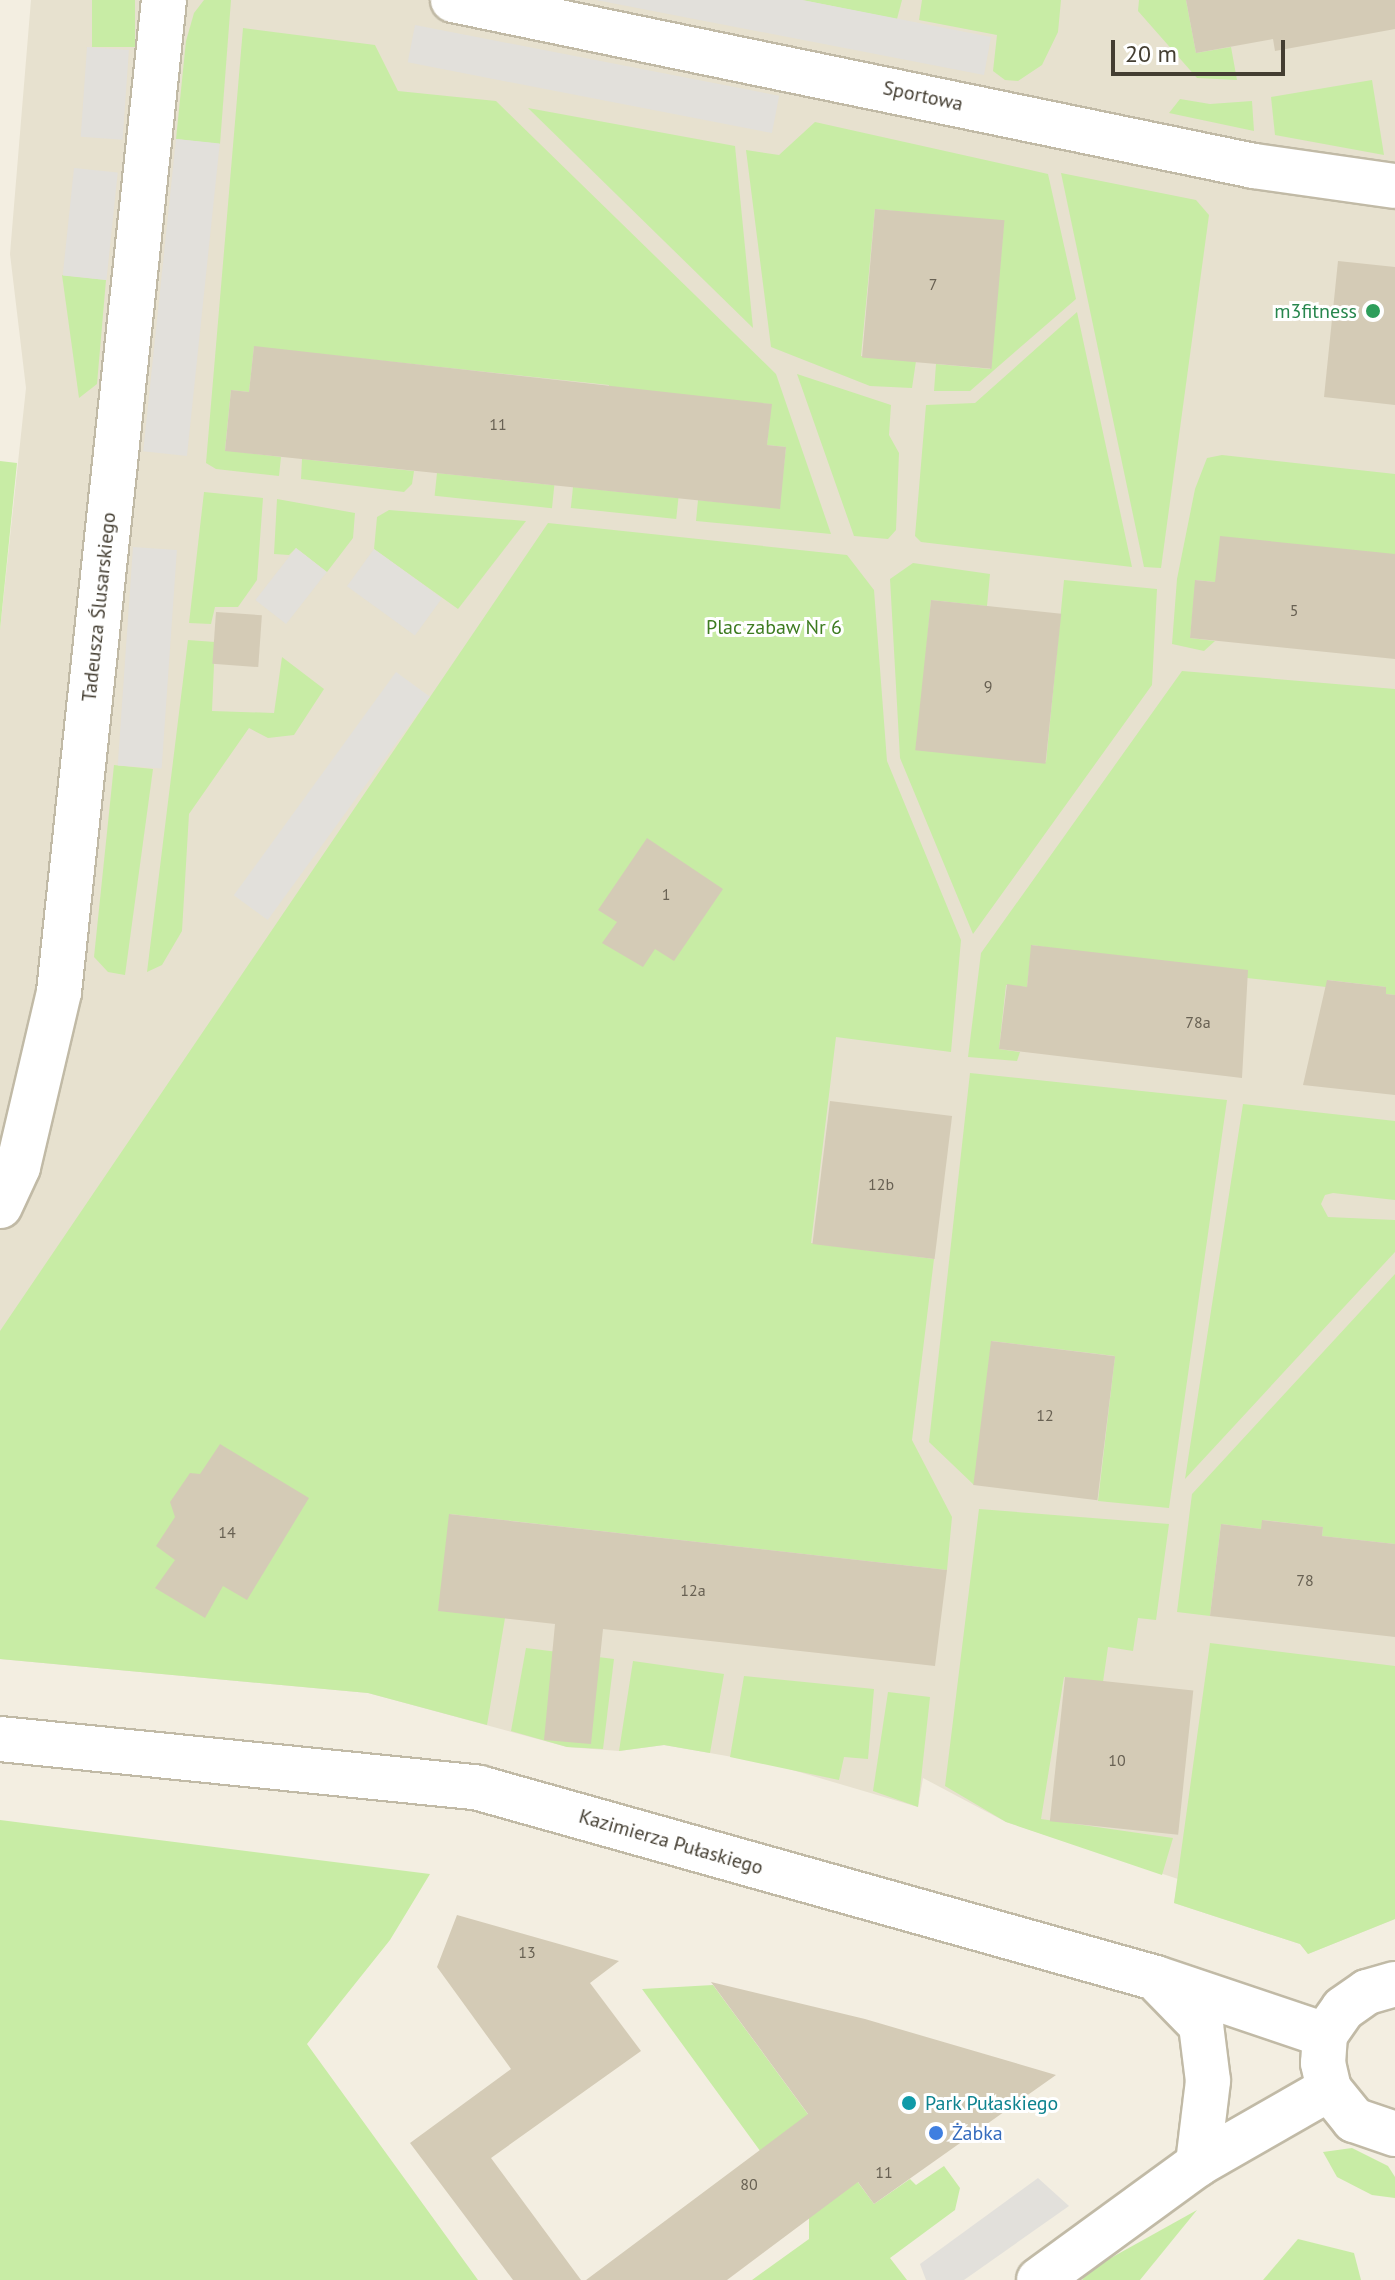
<!DOCTYPE html>
<meta charset="utf-8">
<style>
body{margin:0}
#map{position:relative;width:1395px;height:2280px;overflow:hidden;background:#f3eee1;font-family:"PT Sans",sans-serif}
div>[style]{position:absolute}
[style*='--x']{left:calc(var(--x)*1px);top:calc(var(--y)*1px);width:calc(var(--w)*1px);rotate:calc(var(--a)*1deg)}
.residential>*{inset:0;background:#e7e1cf}
.green>*{inset:0;background:#c8eca5;transform-origin:0 0}
.parking>*{inset:0;background:#e2e0db;transform-origin:0 0}
.building>*{inset:0;background:#d4cbb6;transform-origin:0 0}
.roads{filter:drop-shadow(2px 0 #c1baa6) drop-shadow(-2px 0 #c1baa6) drop-shadow(0 2px #c1baa6) drop-shadow(0 -2px #c1baa6)}
.minor>*{height:44px;margin:-22px;padding:0 22px;transform-origin:22px;border-radius:22px;background:#fff}
.tertiary>*{height:44px;margin:-22px;padding:0 22px;transform-origin:22px;border-radius:22px;background:#fff}
.dots>*{width:22px;height:22px;translate:-50% -50%;box-sizing:border-box;border:4px solid #fff;border-radius:50%}
span{translate:-50% -50%;white-space:nowrap;text-align:center;line-height:1.15;-webkit-text-stroke:6px #fff;paint-order:stroke}
.number-label{font-size:16px;color:#686153}
.number-label span{-webkit-text-stroke-width:0}
.street-label{font-size:20px;color:#443e32}
.leisure-label{font-size:20px;color:#27864d}
.right{translate:-100% -50%;text-align:right}
.park-label{font-size:20px;color:#3d7b20}
.culture-label{font-size:20px;color:#0d838f}
.left{translate:0 -50%;text-align:left}
.shop-label{font-size:20px;color:#366cbe}
.scale{position:absolute;left:1111px;top:40px;width:174px;height:36px;box-sizing:border-box;border:4px solid #443e32;border-top:0;padding-left:10px;font-size:24px;line-height:28px;white-space:nowrap;color:#443e32;-webkit-text-stroke:6px #fff;paint-order:stroke}
</style>
<div id="map">
<div class="residential">
<div style="clip-path:polygon(31px 0,1395px 0,1395px 1919px,1308px 1954px,1300px 1944px,1174px 1903px,1178px 1879px,1006px 1822px,923px 1778px,918px 1807px,772px 1764px,664px 1745px,619px 1751px,567px 1747px,368px 1693px,0 1659px,0 630px,26px 388px,10px 254px)"></div>
</div>
<div class="green">
<div style="left:92px;top:0;width:43px;height:47px"></div>
<div style="clip-path:polygon(204px 0,231px 0,220px 144px,176px 139px,186px 41px,194px 13px)"></div>
<div style="clip-path:polygon(802px 0,902px 0,897px 19px)"></div>
<div style="clip-path:polygon(922px 0,1061px 0,1058px 32px,1042px 65px,1018px 81px,1005px 80px,993px 71px,997px 35px,919px 20px)"></div>
<div style="clip-path:polygon(1139px 0,1186px 0,1196px 53px,1231px 47px,1237px 80px,1197px 78px,1138px 11px)"></div>
<div style="clip-path:polygon(243px 28px,375px 45px,398px 91px,496px 101px,776px 374px,831px 534px,696px 521px,698px 500px,779px 508px,786px 447px,767px 445px,771px 404px,609px 394px,609px 385px,254px 347px,249px 392px,231px 390px,225px 450px,281px 457px,279px 476px,216px 469px,206px 463px)"></div>
<div style="clip-path:polygon(1372px 80px,1384px 155px,1275px 135px,1271px 97px)"></div>
<div style="clip-path:polygon(1180px 99px,1210px 104px,1252px 101px,1254px 131px,1169px 113px)"></div>
<div style="clip-path:polygon(528px 108px,735px 146px,753px 328px)"></div>
<div style="clip-path:polygon(815px 122px,1048px 174px,1076px 299px,970px 391px,934px 391px,936px 364px,990px 369px,1004px 222px,875px 209px,861px 356px,916px 361px,912px 388px,870px 386px,771px 347px,746px 150px,779px 155px)"></div>
<div style="clip-path:polygon(1061px 173px,1196px 200px,1209px 215px,1161px 568px,1144px 567px)"></div>
<div style="clip-path:polygon(62px 275px,106px 280px,97px 384px,79px 398px)"></div>
<div style="clip-path:polygon(1077px 312px,1132px 567px,921px 542px,915px 536px,926px 405px,975px 403px)"></div>
<div style="clip-path:polygon(797px 374px,891px 405px,889px 435px,899px 453px,896px 530px,888px 539px,854px 536px)"></div>
<div style="clip-path:polygon(1222px 455px,1395px 474px,1395px 554px,1215px 582px,1196px 580px,1190px 638px,1215px 641px,1204px 651px,1172px 644px,1177px 579px,1195px 489px,1207px 458px)"></div>
<div style="clip-path:polygon(302px 459px,414px 471px,412px 484px,404px 492px,301px 479px)"></div>
<div style="clip-path:polygon(0 461px,17px 463px,0 630px)"></div>
<div style="left:437px;top:473px;width:118px;height:23px;rotate:6deg"></div>
<div style="left:573px;top:487px;width:106px;height:21px;rotate:6deg"></div>
<div style="clip-path:polygon(204px 492px,263px 498px,257px 580px,238px 607px,215px 607px,211px 624px,189px 623px)"></div>
<div style="clip-path:polygon(277px 499px,355px 513px,353px 538px,327px 572px,296px 548px,289px 555px,274px 554px)"></div>
<div style="clip-path:polygon(389px 510px,526px 521px,458px 609px,374px 549px,377px 517px)"></div>
<div style="clip-path:polygon(548px 523px,847px 555px,874px 590px,887px 761px,961px 940px,951px 1052px,836px 1037px,811px 1243px,934px 1259px,912px 1440px,952px 1517px,947px 1570px,450px 1514px,505px 1618px,487px 1725px,368px 1693px,0 1659px,0 1331px)"></div>
<div style="clip-path:polygon(913px 563px,990px 574px,987px 606px,931px 600px,917px 749px,1046px 762px,1064px 580px,1157px 589px,1152px 685px,973px 934px,900px 758px,890px 579px)"></div>
<div style="clip-path:polygon(188px 640px,215px 642px,212px 711px,274px 713px,282px 657px,324px 689px,294px 735px,268px 738px,249px 728px,189px 814px,182px 931px,162px 965px,147px 972px)"></div>
<div style="clip-path:polygon(1182px 671px,1395px 689px,1395px 995px,1386px 994px,1386px 987px,1328px 980px,1326px 987px,1247px 978px,1032px 945px,1027px 987px,1006px 985px,999px 1049px,1020px 1052px,1017px 1061px,968px 1057px,981px 953px)"></div>
<div style="clip-path:polygon(114px 765px,153px 769px,125px 975px,108px 972px,94px 957px)"></div>
<div style="clip-path:polygon(970px 1073px,1227px 1100px,1169px 1508px,1098px 1501px,1115px 1356px,992px 1341px,974px 1485px,929px 1442px)"></div>
<div style="clip-path:polygon(1243px 1104px,1395px 1121px,1395px 1200px,1333px 1193px,1325px 1195px,1321px 1204px,1328px 1217px,1395px 1220px,1395px 1252px,1185px 1479px)"></div>
<div style="clip-path:polygon(1395px 1274px,1395px 1544px,1322px 1536px,1323px 1527px,1263px 1520px,1261px 1529px,1221px 1524px,1210px 1616px,1177px 1612px,1192px 1494px)"></div>
<div style="clip-path:polygon(979px 1509px,1169px 1524px,1156px 1620px,1138px 1618px,1133px 1651px,1108px 1647px,1103px 1682px,1064px 1677px,1041px 1819px,1173px 1838px,1162px 1875px,1006px 1822px,945px 1786px)"></div>
<div style="clip-path:polygon(1210px 1643px,1395px 1666px,1395px 1919px,1308px 1954px,1300px 1944px,1174px 1903px)"></div>
<div style="clip-path:polygon(526px 1648px,614px 1659px,603px 1749px,567px 1747px,511px 1731px)"></div>
<div style="clip-path:polygon(633px 1661px,724px 1674px,710px 1753px,664px 1745px,619px 1751px)"></div>
<div style="clip-path:polygon(744px 1676px,874px 1689px,868px 1759px,844px 1757px,839px 1780px,730px 1757px)"></div>
<div style="clip-path:polygon(888px 1692px,930px 1697px,918px 1807px,873px 1791px)"></div>
<div style="clip-path:polygon(0 1820px,430px 1874px,390px 1940px,307px 2044px,478px 2280px,0 2280px)"></div>
<div style="clip-path:polygon(713px 1985px,874px 2204px,910px 2179px,916px 2185px,944px 2166px,960px 2188px,955px 2210px,890px 2258px,907px 2280px,752px 2280px,809px 2239px,809px 2218px,642px 1989px)"></div>
<div style="clip-path:polygon(1352px 2148px,1388px 2166px,1395px 2177px,1395px 2198px,1372px 2195px,1337px 2177px,1323px 2152px)"></div>
<div style="clip-path:polygon(1197px 2210px,1140px 2280px,1082px 2280px,1091px 2269px)"></div>
<div style="clip-path:polygon(1298px 2239px,1354px 2253px,1361px 2280px,1263px 2280px)"></div>
</div>
<div class="parking">
<div style="clip-path:polygon(596px 0,802px 0,991px 37px,984px 75px)"></div>
<div style="left:415px;top:25px;width:371px;height:38px;rotate:11deg"></div>
<div style="left:87px;top:47px;width:42px;height:90px;rotate:4deg"></div>
<div style="left:176px;top:139px;width:44px;height:314px;rotate:6deg"></div>
<div style="left:74px;top:168px;width:44px;height:108px;rotate:6deg"></div>
<div style="left:133px;top:547px;width:44px;height:219px;rotate:4deg"></div>
<div style="left:296px;top:548px;width:39px;height:66px;rotate:38deg"></div>
<div style="left:374px;top:549px;width:84px;height:46px;rotate:36deg"></div>
<div style="left:396px;top:672px;width:42px;height:276px;rotate:36deg"></div>
<div style="clip-path:polygon(1038px 2178px,1069px 2206px,964px 2280px,926px 2280px,920px 2264px)"></div>
</div>
<div class="building">
<div style="clip-path:polygon(1186px 0,1395px 0,1395px 29px,1275px 51px,1273px 39px,1196px 53px)"></div>
<div style="left:875px;top:209px;width:130px;height:149px;rotate:5deg"></div>
<div style="clip-path:polygon(1338px 261px,1395px 267px,1395px 405px,1324px 397px)"></div>
<div style="clip-path:polygon(254px 346px,772px 404px,767px 445px,786px 447px,780px 509px,225px 451px,231px 390px,249px 392px)"></div>
<div style="clip-path:polygon(1220px 536px,1395px 554px,1395px 659px,1190px 638px,1195px 580px,1215px 582px)"></div>
<div style="left:931px;top:600px;width:131px;height:151px;rotate:6deg"></div>
<div style="left:216px;top:612px;width:46px;height:52px;rotate:4deg"></div>
<div style="clip-path:polygon(647px 838px,723px 889px,674px 961px,655px 949px,643px 967px,602px 943px,617px 922px,598px 910px)"></div>
<div style="clip-path:polygon(1031px 945px,1248px 970px,1242px 1078px,999px 1049px,1007px 984px,1027px 987px)"></div>
<div style="clip-path:polygon(1327px 980px,1386px 987px,1386px 994px,1395px 995px,1395px 1095px,1303px 1085px)"></div>
<div style="left:830px;top:1101px;width:123px;height:144px;rotate:7deg"></div>
<div style="left:991px;top:1341px;width:125px;height:145px;rotate:7deg"></div>
<div style="clip-path:polygon(220px 1444px,309px 1498px,247px 1600px,223px 1586px,205px 1618px,155px 1588px,175px 1560px,156px 1546px,175px 1517px,170px 1502px,190px 1473px,200px 1474px)"></div>
<div style="clip-path:polygon(449px 1514px,947px 1570px,935px 1666px,603px 1629px,591px 1744px,544px 1740px,555px 1624px,438px 1611px)"></div>
<div style="clip-path:polygon(1262px 1520px,1323px 1527px,1322px 1536px,1395px 1544px,1395px 1637px,1210px 1616px,1221px 1524px,1261px 1529px)"></div>
<div style="left:1065px;top:1677px;width:129px;height:145px;rotate:6deg"></div>
<div style="clip-path:polygon(457px 1915px,619px 1961px,590px 1983px,641px 2051px,491px 2158px,581px 2280px,513px 2280px,410px 2143px,511px 2069px,437px 1967px)"></div>
<div style="clip-path:polygon(711px 1982px,865px 2019px,1056px 2075px,874px 2204px,858px 2182px,727px 2280px,586px 2280px,808px 2114px)"></div>
</div>
<div class="roads">
<div class="minor">
<div style="--x:453;--y:0;--w:818;--a:11.71"></div>
<div style="--x:1254;--y:166;--w:142;--a:8.1"></div>
<div style="--x:0;--y:1206;--w:43;--a:-65.2"></div>
<div style="--x:18;--y:1167;--w:180;--a:-76.8"></div>
<div style="--x:59;--y:992;--w:998;--a:-83.96"></div>
<div style="--x:0;--y:1739;--w:481;--a:5.8"></div>
<div style="--x:479;--y:1788;--w:703;--a:15.68"></div>
<div style="--x:1156;--y:1978;--w:178;--a:18.6"></div>
<div style="--x:1160;--y:1983;--w:59;--a:45.7"></div>
<div style="--x:1201;--y:2025;--w:56;--a:82.9"></div>
<div style="--x:1208;--y:2081;--w:84;--a:96.9"></div>
</div>
<div class="tertiary">
<div style="--x:1395;--y:1984;--w:29;--a:164"></div>
<div style="--x:1367;--y:1992;--w:29;--a:145"></div>
<div style="--x:1343;--y:2009;--w:32;--a:125"></div>
<div style="--x:1325;--y:2035;--w:28;--a:94"></div>
<div style="--x:1323;--y:2063;--w:27;--a:77"></div>
<div style="--x:1329;--y:2089;--w:40;--a:51"></div>
<div style="--x:1354;--y:2120;--w:43;--a:18.9"></div>
<div style="--x:1039;--y:2280;--w:197;--a:-36.1"></div>
<div style="--x:1198;--y:2164;--w:151;--a:-29.8"></div>
</div>
</div>
<div class="dots">
<div style="left:1373px;top:311px;background:#2e9e5b"></div>
<div style="left:909px;top:2103px;background:#0f9aa8"></div>
<div style="left:936px;top:2133px;background:#3f7fe0"></div>
</div>
<div class="number-label">
<span style="left:933px;top:284px">7</span>
<span style="left:498px;top:424px">11</span>
<span style="left:1294px;top:610px">5</span>
<span style="left:988px;top:686px">9</span>
<span style="left:666px;top:894px">1</span>
<span style="left:1198px;top:1022px">78a</span>
<span style="left:881px;top:1184px">12b</span>
<span style="left:1045px;top:1415px">12</span>
<span style="left:227px;top:1532px">14</span>
<span style="left:1305px;top:1580px">78</span>
<span style="left:693px;top:1590px">12a</span>
<span style="left:1117px;top:1760px">10</span>
<span style="left:527px;top:1952px">13</span>
<span style="left:884px;top:2172px">11</span>
<span style="left:749px;top:2184px">80</span>
</div>
<div class="street-label">
<span style="left:923px;top:96px;rotate:12deg">Sportowa</span>
<span style="left:99px;top:607px;rotate:-84deg">Tadeusza Ślusarskiego</span>
<span style="left:671px;top:1842px;rotate:16deg">Kazimierza Pułaskiego</span>
</div>
<div class="leisure-label">
<span class="right" style="left:1357px;top:311px">m3fitness</span>
</div>
<div class="park-label">
<span style="left:774px;top:627px">Plac zabaw Nr 6</span>
</div>
<div class="culture-label">
<span class="left" style="left:925px;top:2103px">Park Pułaskiego</span>
</div>
<div class="shop-label">
<span class="left" style="left:952px;top:2133px">Żabka</span>
</div>
<div class="scale">20 m</div>
</div>
